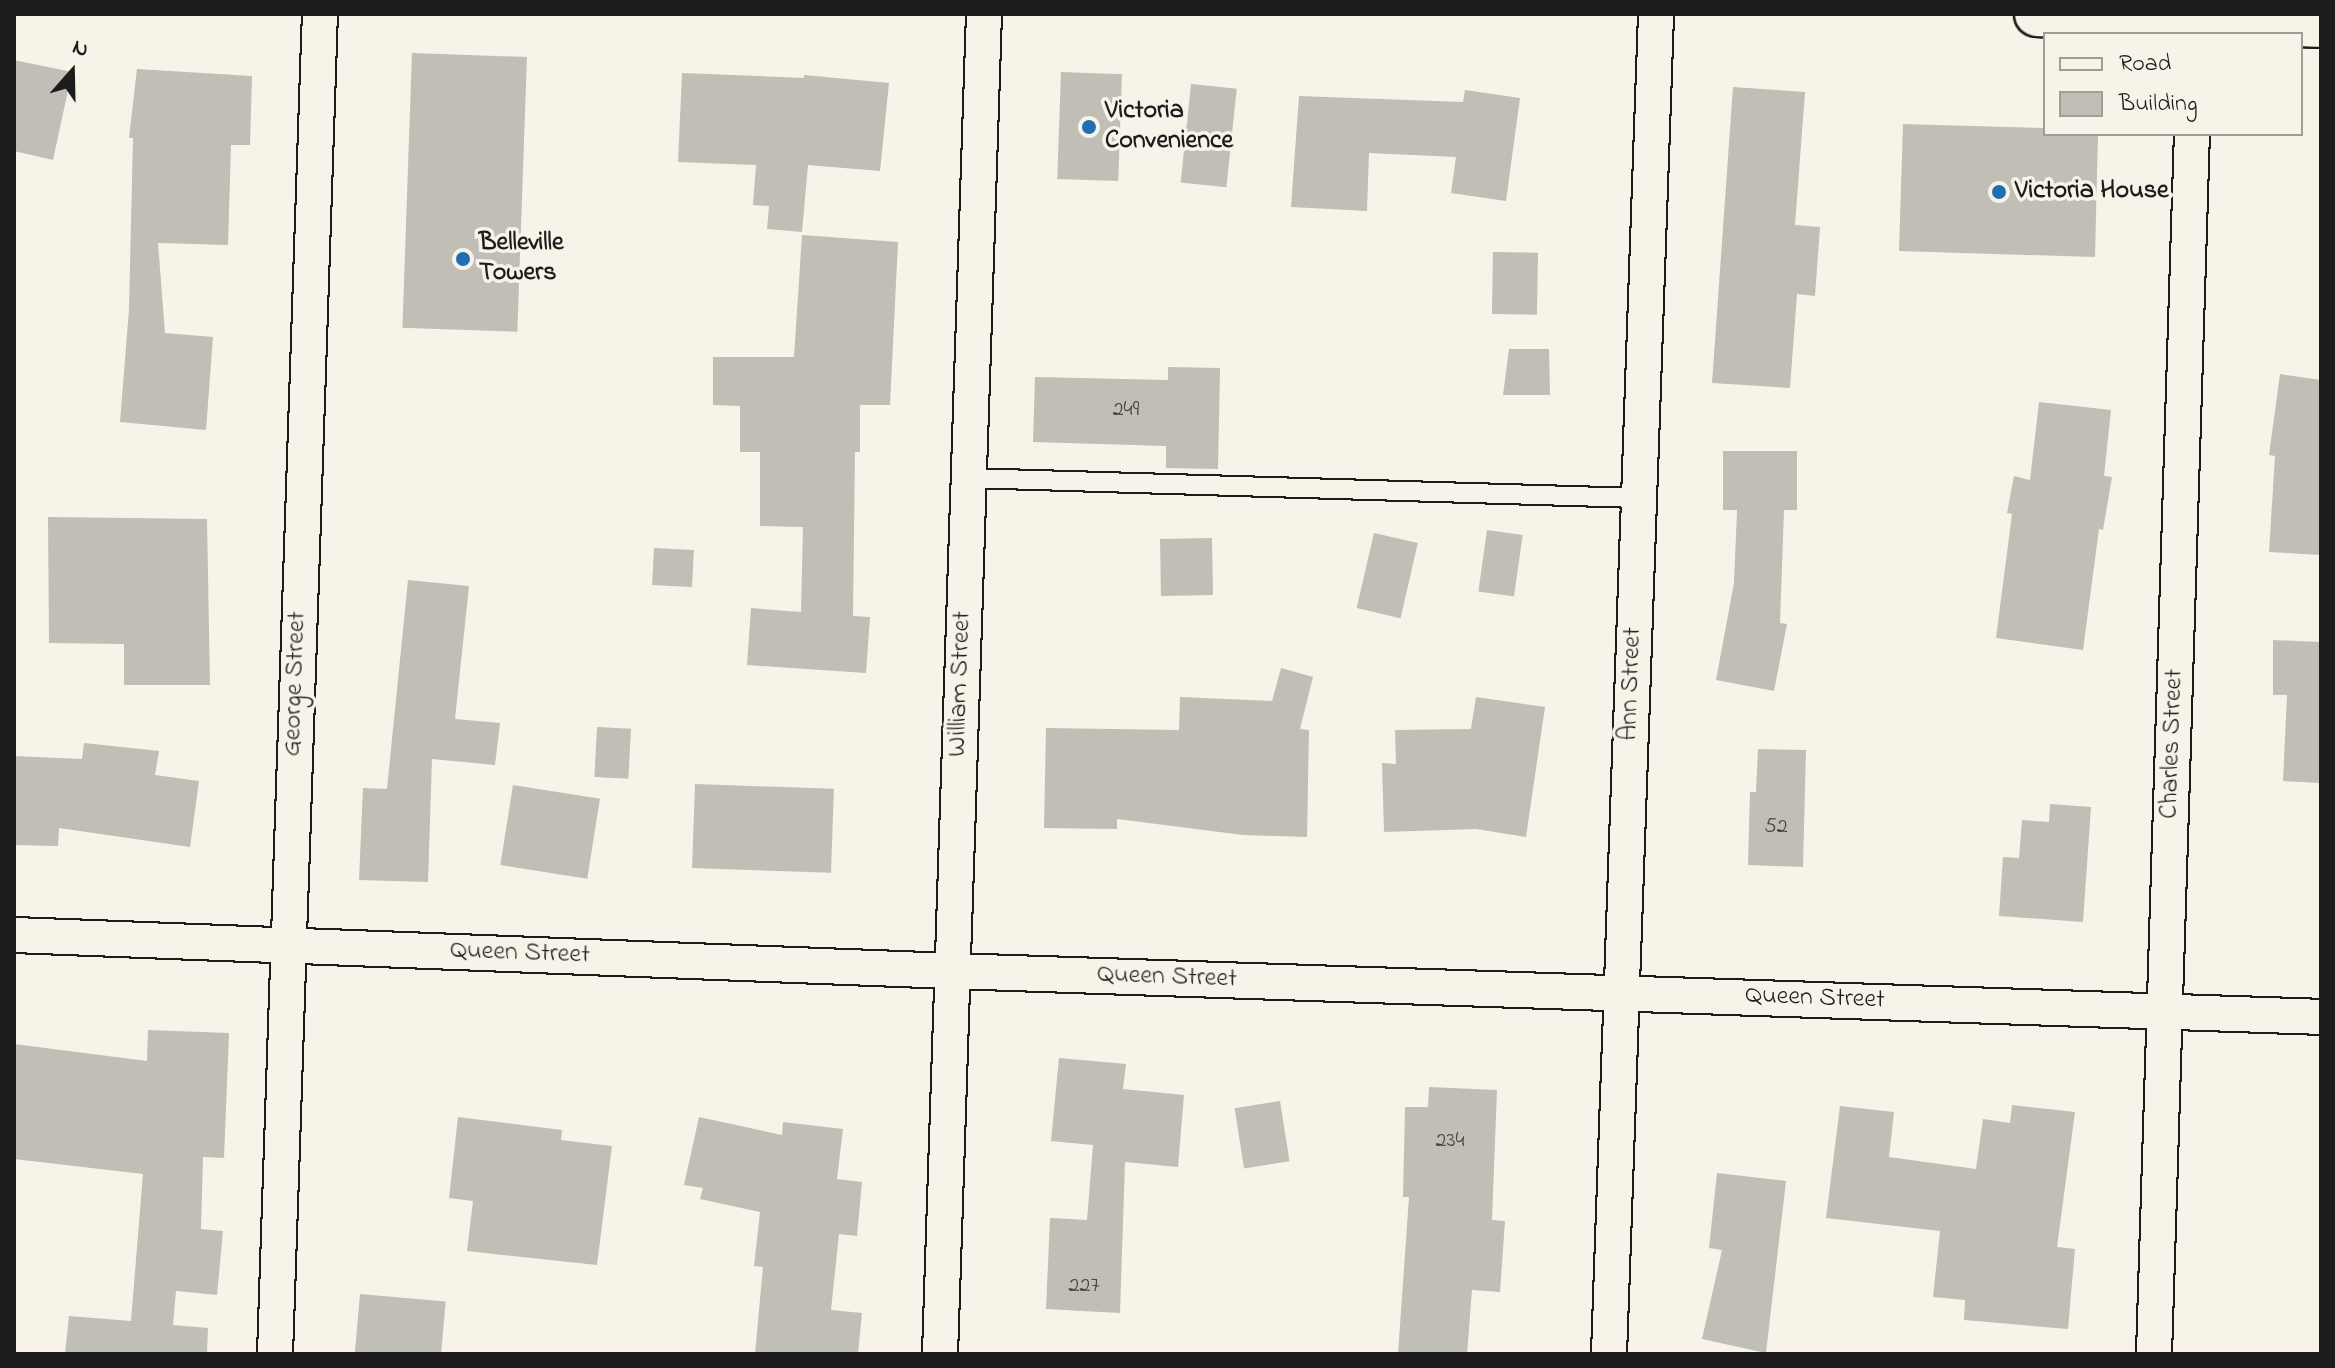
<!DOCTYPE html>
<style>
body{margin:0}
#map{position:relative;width:2335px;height:1368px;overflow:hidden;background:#f7f3e8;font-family:"Indie Flower",sans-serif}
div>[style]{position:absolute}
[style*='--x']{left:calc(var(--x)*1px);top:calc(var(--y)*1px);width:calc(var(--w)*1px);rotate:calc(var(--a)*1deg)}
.building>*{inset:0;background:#c0beb5;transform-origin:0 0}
.roads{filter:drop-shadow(2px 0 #1c1c1c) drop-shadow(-2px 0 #1c1c1c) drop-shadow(0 2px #1c1c1c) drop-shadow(0 -2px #1c1c1c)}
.lane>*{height:18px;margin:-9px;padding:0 9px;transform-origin:9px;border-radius:9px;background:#f7f3e8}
.street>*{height:34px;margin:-17px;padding:0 17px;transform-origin:17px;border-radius:17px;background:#f7f3e8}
.secondary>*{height:44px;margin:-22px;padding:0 22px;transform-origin:22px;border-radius:22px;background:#f7f3e8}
.dots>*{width:22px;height:22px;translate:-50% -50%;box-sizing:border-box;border:4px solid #f7f3e8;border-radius:50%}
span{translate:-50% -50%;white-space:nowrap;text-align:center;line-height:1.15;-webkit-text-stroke:7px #f7f3e8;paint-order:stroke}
.number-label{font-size:22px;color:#454442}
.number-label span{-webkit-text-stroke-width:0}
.poi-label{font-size:26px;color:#1c1c1c;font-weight:700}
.left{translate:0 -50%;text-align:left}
.street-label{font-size:26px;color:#1c1c1c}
.frame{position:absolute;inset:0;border:16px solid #1c1c1c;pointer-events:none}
.legend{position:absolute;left:2043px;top:32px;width:260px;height:104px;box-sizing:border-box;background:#f7f3e8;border:2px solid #9f9d96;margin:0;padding:10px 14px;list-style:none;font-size:24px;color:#1c1c1c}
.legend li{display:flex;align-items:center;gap:16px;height:40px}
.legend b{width:40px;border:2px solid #9f9d96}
.north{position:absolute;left:32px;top:32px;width:80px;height:80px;-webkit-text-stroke:6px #f7f3e8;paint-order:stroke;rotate:20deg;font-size:22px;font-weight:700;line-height:32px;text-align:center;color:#1c1c1c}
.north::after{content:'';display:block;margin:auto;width:28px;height:36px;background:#1c1c1c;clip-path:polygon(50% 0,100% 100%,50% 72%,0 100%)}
</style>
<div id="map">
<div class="building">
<div style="left:412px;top:53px;width:115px;height:275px;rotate:2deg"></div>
<div style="clip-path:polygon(14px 60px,72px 72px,53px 160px,14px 151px)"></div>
<div style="clip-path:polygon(137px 69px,252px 76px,250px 145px,231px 145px,228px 245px,158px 243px,165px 333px,213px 337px,206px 430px,120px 422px,129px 309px,133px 138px,129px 138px)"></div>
<div style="left:1061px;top:72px;width:61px;height:107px;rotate:2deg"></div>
<div style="clip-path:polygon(682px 73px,804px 78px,804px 75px,889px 83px,880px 171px,808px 165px,802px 232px,767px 229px,769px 206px,753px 205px,756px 165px,678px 162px)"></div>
<div style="left:1191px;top:84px;width:46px;height:99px;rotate:6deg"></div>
<div style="clip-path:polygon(1733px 87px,1805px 92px,1795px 225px,1820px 227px,1815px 296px,1797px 294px,1790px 388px,1712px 383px)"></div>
<div style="clip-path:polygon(1465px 90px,1520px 98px,1506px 201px,1451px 193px,1456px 157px,1369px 153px,1367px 211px,1291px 207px,1299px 96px,1463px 102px)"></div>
<div style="clip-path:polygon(1903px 124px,2045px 128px,2045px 134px,2098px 134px,2095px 257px,1899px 251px)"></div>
<div style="clip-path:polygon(802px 235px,898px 242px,890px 405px,860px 405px,860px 452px,855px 452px,853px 616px,870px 617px,866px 673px,747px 665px,751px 608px,801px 612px,803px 527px,760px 526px,760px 452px,740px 452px,740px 406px,713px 405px,713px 357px,794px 357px)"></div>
<div style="left:1493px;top:252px;width:45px;height:62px;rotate:1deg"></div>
<div style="clip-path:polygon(1509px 349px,1549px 349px,1550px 395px,1503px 395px)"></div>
<div style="clip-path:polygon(1168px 367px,1220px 368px,1218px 469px,1166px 468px,1166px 446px,1033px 442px,1035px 377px,1168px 380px)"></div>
<div style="clip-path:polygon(2280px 374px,2321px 380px,2321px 555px,2269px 552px,2275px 456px,2269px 455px)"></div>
<div style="clip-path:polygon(2039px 402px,2111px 410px,2104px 476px,2112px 477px,2103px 530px,2099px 529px,2083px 650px,1996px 638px,2012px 514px,2007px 513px,2014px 476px,2030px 480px)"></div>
<div style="clip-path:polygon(1723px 451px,1797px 451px,1797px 510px,1784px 510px,1780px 623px,1787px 624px,1774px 691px,1716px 680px,1734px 583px,1737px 510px,1723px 510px)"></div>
<div style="clip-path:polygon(48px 517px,207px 519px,210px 685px,124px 685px,124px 644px,49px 643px)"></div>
<div style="left:1487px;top:530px;width:36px;height:62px;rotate:8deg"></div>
<div style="left:1374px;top:533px;width:45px;height:77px;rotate:13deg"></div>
<div style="left:1212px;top:538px;width:57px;height:52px;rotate:89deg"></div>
<div style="left:654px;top:548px;width:40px;height:37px;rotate:3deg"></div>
<div style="clip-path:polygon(408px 580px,469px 586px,455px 719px,500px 723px,495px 765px,432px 759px,428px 882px,359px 880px,363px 788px,387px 789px)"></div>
<div style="clip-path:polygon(2273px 640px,2321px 642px,2321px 783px,2283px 781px,2287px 695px,2273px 695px)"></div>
<div style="clip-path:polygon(1281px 668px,1313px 677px,1300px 729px,1309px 730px,1307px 837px,1243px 835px,1117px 819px,1117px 829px,1044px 828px,1046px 728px,1179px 730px,1180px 697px,1272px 701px)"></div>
<div style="clip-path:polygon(1476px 697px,1545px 707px,1526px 837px,1476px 829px,1384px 832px,1382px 763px,1396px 764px,1395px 730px,1471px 729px)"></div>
<div style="left:597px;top:727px;width:34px;height:50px;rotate:3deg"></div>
<div style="clip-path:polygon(84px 743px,159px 751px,155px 775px,199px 781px,190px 847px,59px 828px,58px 846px,14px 845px,14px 756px,82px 759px)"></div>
<div style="clip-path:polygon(1758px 749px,1806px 750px,1803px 867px,1748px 865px,1750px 792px,1756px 792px)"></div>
<div style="left:695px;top:784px;width:139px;height:84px;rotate:2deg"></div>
<div style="left:513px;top:785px;width:88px;height:81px;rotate:9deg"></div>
<div style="clip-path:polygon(2050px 804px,2091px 807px,2083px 922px,1999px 916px,2003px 857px,2019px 858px,2022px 820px,2049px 822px)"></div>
<div style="clip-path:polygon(148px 1030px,229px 1033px,224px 1158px,203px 1157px,201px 1229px,223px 1231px,217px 1295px,176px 1291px,173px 1325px,208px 1328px,207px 1354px,65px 1354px,69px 1316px,131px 1321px,143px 1174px,14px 1159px,14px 1044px,147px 1061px)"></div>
<div style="clip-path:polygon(1059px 1058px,1126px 1064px,1123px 1089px,1184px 1095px,1178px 1167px,1125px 1162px,1120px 1313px,1046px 1309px,1050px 1218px,1087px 1220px,1093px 1145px,1051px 1141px)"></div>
<div style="clip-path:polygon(1429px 1087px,1497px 1090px,1492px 1220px,1505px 1221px,1500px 1292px,1472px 1290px,1467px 1354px,1398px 1354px,1409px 1197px,1403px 1197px,1405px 1107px,1428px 1107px)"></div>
<div style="left:1280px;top:1101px;width:61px;height:46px;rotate:81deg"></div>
<div style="clip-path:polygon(2012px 1105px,2075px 1112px,2057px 1247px,2075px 1249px,2068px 1329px,1964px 1320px,1965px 1300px,1933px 1297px,1940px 1231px,1826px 1218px,1840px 1106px,1894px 1112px,1889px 1157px,1976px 1169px,1983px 1119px,2010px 1123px)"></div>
<div style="clip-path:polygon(458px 1117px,562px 1130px,561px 1140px,612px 1146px,597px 1265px,467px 1251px,473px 1201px,449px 1198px)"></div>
<div style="clip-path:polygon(699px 1117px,782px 1135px,783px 1122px,843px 1129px,837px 1179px,862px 1182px,857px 1236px,839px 1234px,831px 1310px,862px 1313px,858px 1354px,755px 1354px,763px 1267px,754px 1266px,760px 1212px,700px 1199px,703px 1188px,684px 1185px)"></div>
<div style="clip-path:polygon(1717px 1173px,1786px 1181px,1766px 1353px,1702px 1339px,1722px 1250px,1709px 1248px)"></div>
<div style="left:360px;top:1294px;width:86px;height:60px;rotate:5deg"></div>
</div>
<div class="roads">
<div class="lane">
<div style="--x:968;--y:478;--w:671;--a:1.71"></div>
</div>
<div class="street">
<div style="--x:14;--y:935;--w:939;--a:2.2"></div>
<div style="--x:952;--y:971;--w:1370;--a:1.92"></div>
<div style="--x:275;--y:1354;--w:1341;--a:-88.08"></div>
<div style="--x:940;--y:1354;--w:1341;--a:-88.12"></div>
<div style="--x:1609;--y:1354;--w:1341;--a:-87.99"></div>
<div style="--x:2154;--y:1354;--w:1221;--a:-88.22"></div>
</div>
<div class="secondary">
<div style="--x:2037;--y:14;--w:284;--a:2.2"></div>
</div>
</div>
<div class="dots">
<div style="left:1089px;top:127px;background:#1f6fb2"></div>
<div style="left:1999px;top:192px;background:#1f6fb2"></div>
<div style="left:463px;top:259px;background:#1f6fb2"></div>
</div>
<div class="number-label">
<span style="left:1126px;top:411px">249</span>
<span style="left:1776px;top:828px">52</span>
<span style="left:1450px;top:1142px">234</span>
<span style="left:1084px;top:1287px">227</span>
</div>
<div class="poi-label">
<span class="left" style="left:1105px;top:127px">Victoria<br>Convenience</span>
<span class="left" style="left:2015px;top:192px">Victoria House</span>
<span class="left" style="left:479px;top:259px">Belleville<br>Towers</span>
</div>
<div class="street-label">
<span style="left:296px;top:684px;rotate:-88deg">George Street</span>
<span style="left:961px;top:684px;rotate:-88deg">William Street</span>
<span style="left:1632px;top:684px;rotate:-88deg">Ann Street</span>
<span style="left:2173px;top:744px;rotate:-88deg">Charles Street</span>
<span style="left:520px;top:954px;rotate:2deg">Queen Street</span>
<span style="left:1167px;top:978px;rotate:2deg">Queen Street</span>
<span style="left:1815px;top:999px;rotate:2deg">Queen Street</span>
</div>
<div class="frame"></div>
<ul class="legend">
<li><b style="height:10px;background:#f7f3e8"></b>Road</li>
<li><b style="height:22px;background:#c0beb5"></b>Building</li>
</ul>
<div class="north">N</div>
</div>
